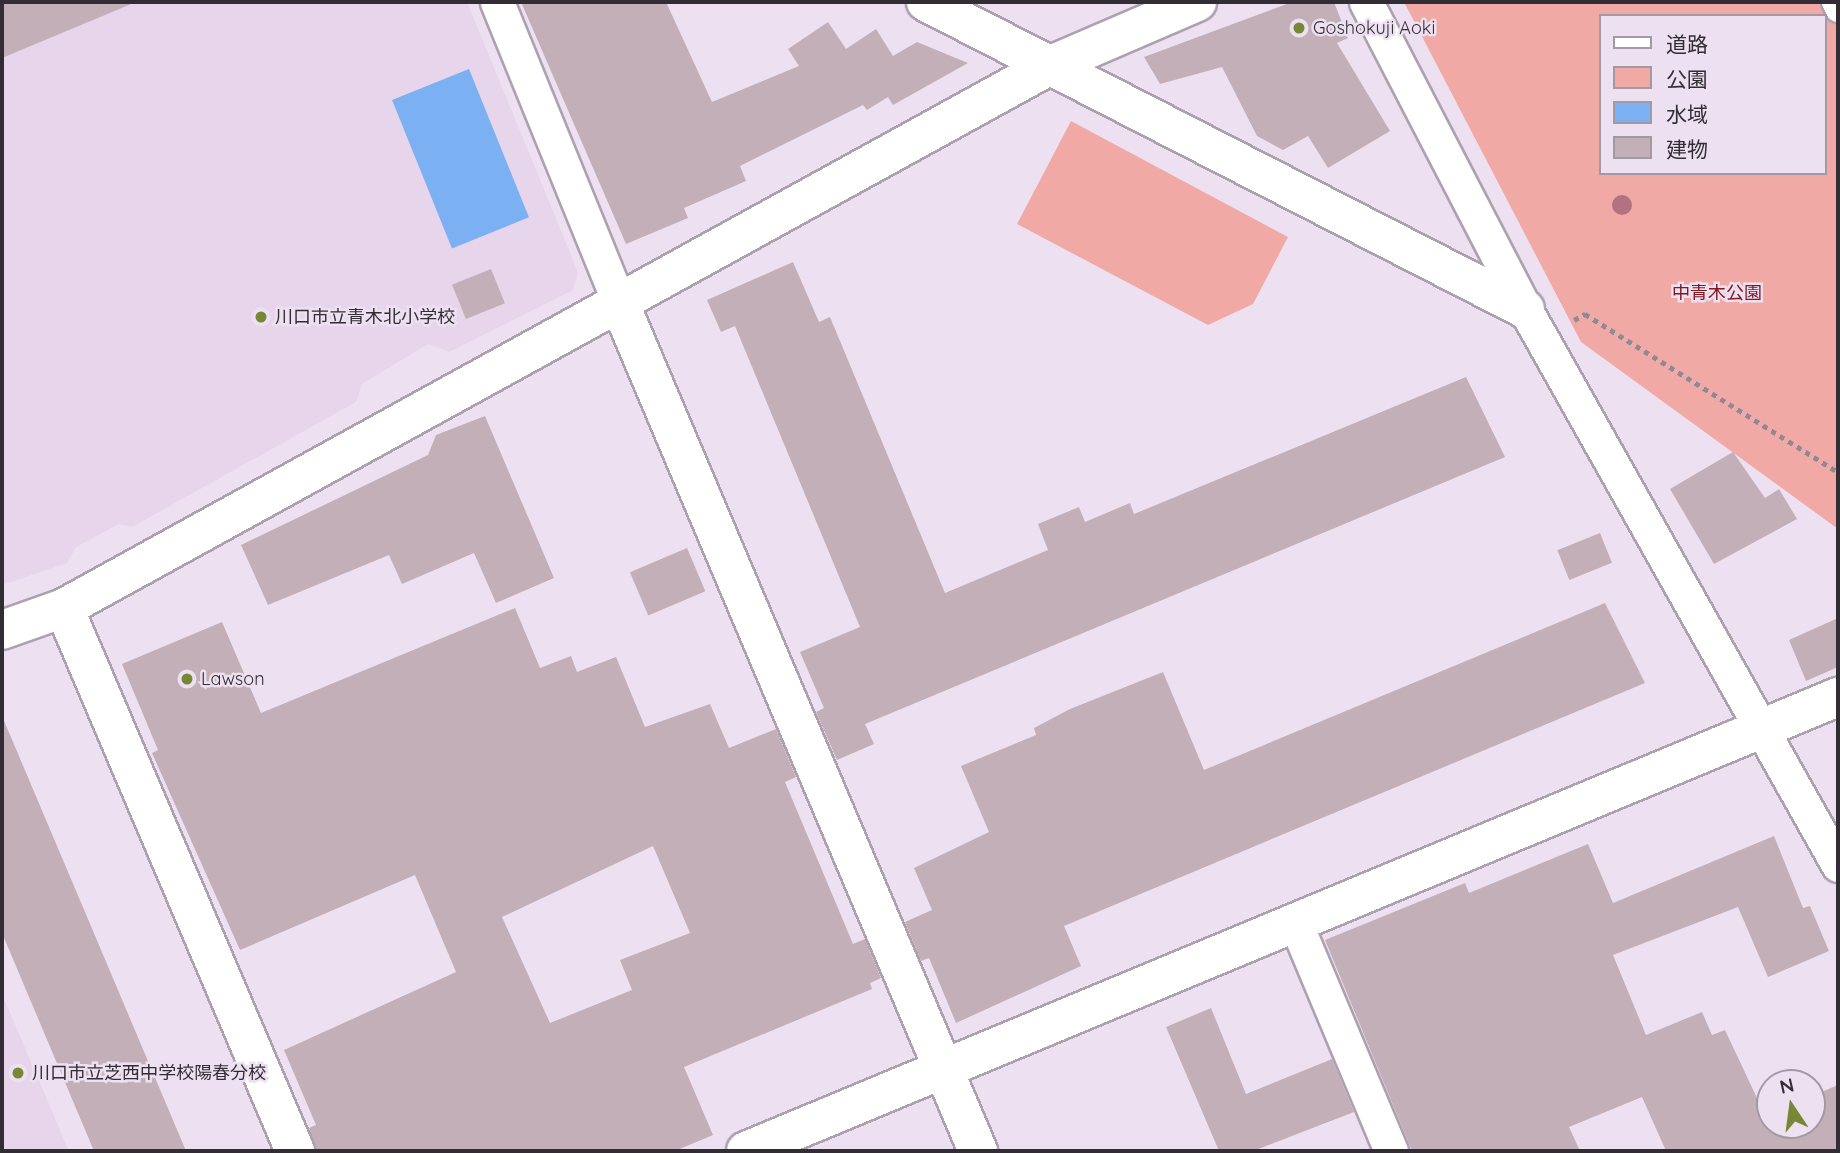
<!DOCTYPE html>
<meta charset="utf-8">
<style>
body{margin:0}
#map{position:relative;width:1840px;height:1153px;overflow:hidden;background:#ede1f1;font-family:Quicksand,"Noto Sans JP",sans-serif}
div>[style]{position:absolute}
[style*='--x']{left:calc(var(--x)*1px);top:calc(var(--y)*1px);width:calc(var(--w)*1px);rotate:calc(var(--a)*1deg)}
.built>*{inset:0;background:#e6d5eb}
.green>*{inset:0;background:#f1a9a5}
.water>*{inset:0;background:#7bb0f3;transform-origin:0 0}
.building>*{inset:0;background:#c3afb7;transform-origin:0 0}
.path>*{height:4.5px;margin-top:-2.25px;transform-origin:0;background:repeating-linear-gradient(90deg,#908893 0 5px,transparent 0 10px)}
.roads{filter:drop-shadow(2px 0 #ada1b0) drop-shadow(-2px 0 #ada1b0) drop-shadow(0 2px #ada1b0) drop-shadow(0 -2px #ada1b0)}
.pedestrian>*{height:24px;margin:-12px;padding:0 12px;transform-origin:12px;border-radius:12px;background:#fff}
.minor>*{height:33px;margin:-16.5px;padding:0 16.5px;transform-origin:16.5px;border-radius:16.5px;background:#fff}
.tertiary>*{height:38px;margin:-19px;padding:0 19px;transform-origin:19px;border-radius:19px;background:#fff}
.trees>*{width:20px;height:20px;margin:-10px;border-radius:50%;background:#b3727f}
.dots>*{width:19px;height:19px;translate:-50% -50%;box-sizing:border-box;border:4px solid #ede1f1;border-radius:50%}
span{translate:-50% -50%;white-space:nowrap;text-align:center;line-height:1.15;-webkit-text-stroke:5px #ede1f1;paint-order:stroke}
.poi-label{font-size:18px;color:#322d34}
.left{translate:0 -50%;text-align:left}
.park-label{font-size:18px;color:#841821}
.frame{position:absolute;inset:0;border:4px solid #322d34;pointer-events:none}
.legend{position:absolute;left:1599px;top:14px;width:228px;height:161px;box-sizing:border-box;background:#ede1f1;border:2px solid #a299a5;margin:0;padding:9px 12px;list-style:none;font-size:21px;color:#322d34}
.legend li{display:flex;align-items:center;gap:14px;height:35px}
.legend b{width:35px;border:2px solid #a299a5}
.north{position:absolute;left:1756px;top:1069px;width:70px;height:70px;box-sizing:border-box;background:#ede1f1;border:2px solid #a299a5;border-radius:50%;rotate:347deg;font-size:19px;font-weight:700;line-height:28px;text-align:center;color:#322d34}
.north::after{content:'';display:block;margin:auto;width:24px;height:32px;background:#778735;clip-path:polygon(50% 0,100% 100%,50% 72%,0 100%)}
</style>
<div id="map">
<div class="built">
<div style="clip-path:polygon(2px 2px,467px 2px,578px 272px,573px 290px,449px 352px,428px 344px,362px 384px,356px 402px,132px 527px,119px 524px,76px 547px,67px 563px,2px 585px)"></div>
<div style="clip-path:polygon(2px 994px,69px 1151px,2px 1151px)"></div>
</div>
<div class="green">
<div style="clip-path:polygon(evenodd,1404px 2px,1838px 2px,1838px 529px,1581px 342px,1404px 2px,1600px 16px,1824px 16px,1824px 173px,1600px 173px,1600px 16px)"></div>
<div style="clip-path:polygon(1071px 121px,1288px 237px,1253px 304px,1208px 325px,1017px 224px)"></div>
</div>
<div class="water">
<div style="left:469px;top:69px;width:160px;height:83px;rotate:68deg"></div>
</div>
<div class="building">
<div style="clip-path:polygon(2px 2px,136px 2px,2px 58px)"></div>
<div style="clip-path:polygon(521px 2px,666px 2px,712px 102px,799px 66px,788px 49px,828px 22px,846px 49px,876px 29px,893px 56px,917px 42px,968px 63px,893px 105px,888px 97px,867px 110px,863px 105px,740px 166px,746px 181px,684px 208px,688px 218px,626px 244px)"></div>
<div style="clip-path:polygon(1292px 2px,1334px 2px,1348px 38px,1337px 43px,1390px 131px,1328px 168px,1308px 136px,1283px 150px,1257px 136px,1222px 67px,1160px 84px,1144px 57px)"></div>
<div style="clip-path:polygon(793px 262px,819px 322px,830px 317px,945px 593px,1048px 550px,1038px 524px,1079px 507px,1085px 522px,1130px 503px,1134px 514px,1466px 377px,1505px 457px,865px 724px,874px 744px,837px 760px,816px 712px,824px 708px,800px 652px,860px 627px,735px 326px,721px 332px,707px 300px)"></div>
<div style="left:491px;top:269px;width:37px;height:42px;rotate:68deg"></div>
<div style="clip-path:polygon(485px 416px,554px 578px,496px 603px,474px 553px,402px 584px,389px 555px,268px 605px,241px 545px,428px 455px,436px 435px)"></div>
<div style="clip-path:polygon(1733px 452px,1765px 498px,1779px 489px,1797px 519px,1714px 564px,1670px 489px)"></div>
<div style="left:1600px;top:533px;width:32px;height:46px;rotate:68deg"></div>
<div style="left:687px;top:548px;width:47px;height:62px;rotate:67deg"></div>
<div style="clip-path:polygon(1605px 603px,1645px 683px,1064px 926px,1081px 966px,956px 1023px,929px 958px,921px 961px,905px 922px,932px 910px,914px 868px,989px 832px,961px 766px,1036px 735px,1034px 728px,1070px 709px,1163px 672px,1204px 770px)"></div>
<div style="clip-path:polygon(evenodd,515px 608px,540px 668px,571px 656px,577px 672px,616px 657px,645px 727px,710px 704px,729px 748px,776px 729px,796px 777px,785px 782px,853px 944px,865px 939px,881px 978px,870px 983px,872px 989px,684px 1067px,713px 1135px,675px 1151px,316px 1151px,309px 1128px,316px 1125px,284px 1050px,456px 972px,415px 875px,240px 950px,152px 753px,158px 750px,122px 664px,222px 622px,261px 713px,515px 608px,653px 846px,690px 933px,620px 960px,632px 990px,550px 1023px,502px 917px,653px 846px)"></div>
<div style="clip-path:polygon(1838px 618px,1838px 667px,1806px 681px,1789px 640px)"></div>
<div style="clip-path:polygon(2px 716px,85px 912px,186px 1151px,94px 1151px,2px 933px)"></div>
<div style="clip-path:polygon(1774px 836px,1803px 908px,1810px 906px,1829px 951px,1768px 977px,1738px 907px,1613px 955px,1646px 1035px,1702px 1012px,1712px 1035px,1725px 1030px,1765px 1115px,1770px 1113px,1770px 1125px,1812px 1125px,1812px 1096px,1838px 1085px,1838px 1151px,1666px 1151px,1642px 1097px,1569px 1127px,1580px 1151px,1412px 1151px,1325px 940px,1465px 883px,1469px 893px,1588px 844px,1613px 903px)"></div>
<div style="clip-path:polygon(1211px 1008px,1246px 1094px,1332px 1059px,1354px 1112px,1253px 1151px,1219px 1151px,1166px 1027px)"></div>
</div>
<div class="path">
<div style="--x:1574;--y:320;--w:13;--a:-29"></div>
<div style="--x:1585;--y:314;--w:298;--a:32"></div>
</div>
<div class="roads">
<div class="pedestrian">
<div style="--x:1834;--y:2;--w:9;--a:63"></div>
</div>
<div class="minor">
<div style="--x:497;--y:2;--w:324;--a:67.9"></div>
<div style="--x:1366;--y:2;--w:346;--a:62.6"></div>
<div style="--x:1525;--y:309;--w:638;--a:60.62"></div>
<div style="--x:1296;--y:924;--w:246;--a:67.3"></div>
</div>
<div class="tertiary">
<div style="--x:926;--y:2;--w:673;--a:27.14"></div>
<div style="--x:619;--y:302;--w:922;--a:67.08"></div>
<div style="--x:64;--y:608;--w:590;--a:66.95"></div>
<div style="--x:2;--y:630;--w:66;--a:-19.5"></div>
<div style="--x:64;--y:608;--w:1127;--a:-28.82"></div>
<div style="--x:1051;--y:65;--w:159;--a:-23.3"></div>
<div style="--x:746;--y:1151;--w:1183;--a:-22.58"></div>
</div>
</div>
<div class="trees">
<div style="left:1622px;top:205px"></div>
</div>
<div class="dots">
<div style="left:1299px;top:28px;background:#778735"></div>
<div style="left:261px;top:317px;background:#778735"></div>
<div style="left:187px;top:679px;background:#778735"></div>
<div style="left:18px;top:1073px;background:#778735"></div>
</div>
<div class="poi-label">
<span class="left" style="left:1313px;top:28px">Goshokuji Aoki</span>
<span class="left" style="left:275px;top:317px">川口市立青木北小学校</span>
<span class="left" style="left:201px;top:679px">Lawson</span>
<span class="left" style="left:32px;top:1073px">川口市立芝西中学校陽春分校</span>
</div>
<div class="park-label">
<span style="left:1717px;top:293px">中青木公園</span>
</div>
<div class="frame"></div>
<ul class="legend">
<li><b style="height:9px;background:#fff"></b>道路</li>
<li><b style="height:19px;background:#f1a9a5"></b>公園</li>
<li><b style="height:19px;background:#7bb0f3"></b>水域</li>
<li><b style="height:19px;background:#c3afb7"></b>建物</li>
</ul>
<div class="north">N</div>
</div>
